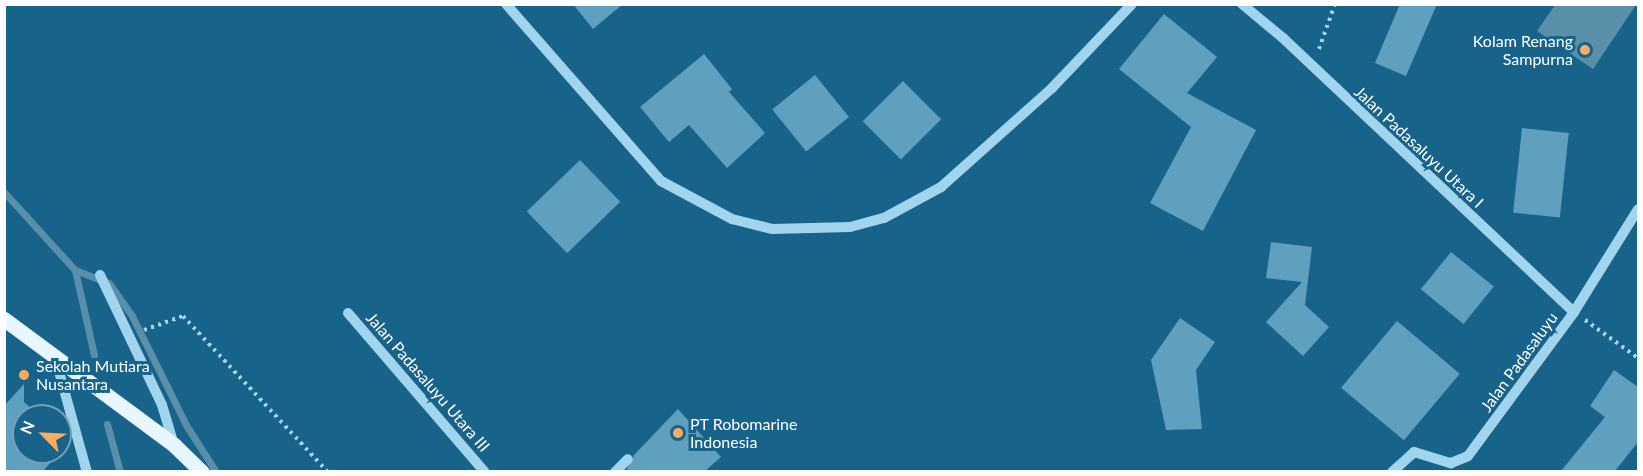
<!DOCTYPE html>
<style>
body{margin:0}
#map{position:relative;width:1643px;height:476px;overflow:hidden;background:#18638a;font-family:Lato,sans-serif}
div>[style]{position:absolute}
[style*='--x']{left:calc(var(--x)*1px);top:calc(var(--y)*1px);width:calc(var(--w)*1px);rotate:calc(var(--a)*1deg)}
.water>*{inset:0;background:#5a8fa9}
.stream>*{height:7px;margin:-3.5px;padding:0 3.5px;transform-origin:3.5px;border-radius:3.5px;background:#5a8fa9}
.building>*{inset:0;background:#5fa0bf;transform-origin:0 0}
.path>*{height:4px;margin-top:-2px;transform-origin:0;background:repeating-linear-gradient(90deg,#a1d5ee 0 3px,transparent 0 7.5px)}
.minor>*{height:10px;margin:-5px;padding:0 5px;transform-origin:5px;border-radius:5px;background:#a1d5ee}
.major>*{height:15px;margin:-7.5px;padding:0 7.5px;transform-origin:7.5px;border-radius:7.5px;background:#e8f6ff}
.dots>*{width:16px;height:16px;translate:-50% -50%;box-sizing:border-box;border:3px solid #18638a;border-radius:50%}
span{translate:-50% -50%;white-space:nowrap;text-align:center;line-height:1.15;-webkit-text-stroke:6px #18638a;paint-order:stroke}
.poi-label{font-size:16px;color:#fff}
.right{translate:-100% -50%;text-align:right}
.left{translate:0 -50%;text-align:left}
.street-label{font-size:16px;color:#fff}
.frame{position:absolute;inset:0;border:6px solid #fff;pointer-events:none}
.north{position:absolute;left:12px;top:404px;width:60px;height:60px;box-sizing:border-box;background:#18638a;border:2px solid #74a1b9;border-radius:50%;rotate:294deg;font-size:16px;font-weight:700;line-height:24px;text-align:center;color:#fff}
.north::after{content:'';display:block;margin:auto;width:21px;height:27px;background:#ffac5e;clip-path:polygon(50% 0,100% 100%,50% 72%,0 100%)}
</style>
<div id="map">
<div class="water">
<div style="clip-path:polygon(1555px 5px,1555px 4px,1636px 5px,1593px 69px,1537px 31px)"></div>
</div>
<div class="stream">
<div style="--x:4;--y:192;--w:105;--a:47.7"></div>
<div style="--x:75;--y:270;--w:87;--a:77.4"></div>
<div style="--x:75;--y:270;--w:36;--a:21"></div>
<div style="--x:109;--y:283;--w:40;--a:55.1"></div>
<div style="--x:132;--y:316;--w:122;--a:63.6"></div>
<div style="--x:186;--y:425;--w:56;--a:57.4"></div>
<div style="--x:107;--y:424;--w:50;--a:74.8"></div>
</div>
<div class="building">
<div style="clip-path:polygon(573px 4px,623px 4px,593px 29px)"></div>
<div style="clip-path:polygon(1400px 4px,1437px 4px,1406px 76px,1375px 63px)"></div>
<div style="clip-path:polygon(1164px 14px,1217px 57px,1187px 93px,1256px 130px,1203px 231px,1150px 203px,1191px 127px,1119px 69px)"></div>
<div style="clip-path:polygon(704px 54px,732px 89px,729px 92px,765px 133px,727px 168px,689px 125px,669px 142px,640px 107px)"></div>
<div style="left:815px;top:75px;width:54px;height:55px;rotate:51deg"></div>
<div style="left:903px;top:81px;width:54px;height:57px;rotate:45deg"></div>
<div style="left:1522px;top:128px;width:47px;height:85px;rotate:6deg"></div>
<div style="left:580px;top:160px;width:58px;height:74px;rotate:46deg"></div>
<div style="clip-path:polygon(1271px 242px,1312px 247px,1305px 305px,1329px 327px,1303px 356px,1266px 322px,1302px 282px,1266px 278px)"></div>
<div style="left:1451px;top:252px;width:55px;height:48px;rotate:39deg"></div>
<div style="clip-path:polygon(1180px 318px,1215px 342px,1196px 370px,1202px 429px,1166px 430px,1151px 360px)"></div>
<div style="left:1397px;top:321px;width:82px;height:87px;rotate:40deg"></div>
<div style="clip-path:polygon(1614px 370px,1638px 387px,1638px 442px,1615px 471px,1561px 471px,1605px 417px,1590px 406px)"></div>
<div style="clip-path:polygon(24px 384px,24px 402px,40px 416px,24px 416px,24px 452px,60px 452px,43px 471px,4px 471px,4px 406px)"></div>
<div style="clip-path:polygon(678px 409px,721px 457px,705px 471px,626px 471px,634px 455px)"></div>
</div>
<div class="path">
<div style="--x:1319;--y:49;--w:48;--a:-70.4"></div>
<div style="--x:1585;--y:320;--w:65;--a:35.6"></div>
<div style="--x:144;--y:330;--w:41;--a:-19.7"></div>
<div style="--x:183;--y:316;--w:213;--a:47.1"></div>
</div>
<div class="minor">
<div style="--x:506;--y:4;--w:235;--a:48.8"></div>
<div style="--x:661;--y:181;--w:81;--a:28.2"></div>
<div style="--x:732;--y:219;--w:41;--a:14"></div>
<div style="--x:772;--y:229;--w:78;--a:-1.5"></div>
<div style="--x:850;--y:227;--w:35;--a:-15"></div>
<div style="--x:884;--y:218;--w:65;--a:-28.5"></div>
<div style="--x:941;--y:187;--w:149;--a:-41.7"></div>
<div style="--x:1052;--y:88;--w:116;--a:-46.4"></div>
<div style="--x:1242;--y:4;--w:53;--a:39.7"></div>
<div style="--x:1283;--y:38;--w:400;--a:43.3"></div>
<div style="--x:100;--y:275;--w:144;--a:64.5"></div>
<div style="--x:162;--y:405;--w:42;--a:73.3"></div>
<div style="--x:348;--y:313;--w:210;--a:49.3"></div>
<div style="--x:55;--y:357;--w:119;--a:74.5"></div>
<div style="--x:615;--y:472;--w:18;--a:-45"></div>
<div style="--x:1392;--y:472;--w:30;--a:-42"></div>
<div style="--x:1414;--y:452;--w:39;--a:17"></div>
<div style="--x:1451;--y:463;--w:18;--a:-22"></div>
<div style="--x:1468;--y:456;--w:179;--a:-53.6"></div>
<div style="--x:1574;--y:312;--w:121;--a:-58.1"></div>
</div>
<div class="major">
<div style="--x:4;--y:319;--w:212;--a:36.5"></div>
<div style="--x:174;--y:445;--w:39;--a:44"></div>
</div>
<div class="dots">
<div style="left:1585px;top:50px;background:#ffac5e"></div>
<div style="left:24px;top:375px;background:#ffac5e"></div>
<div style="left:678px;top:433px;background:#ffac5e"></div>
</div>
<div class="poi-label">
<span class="right" style="left:1573px;top:50px">Kolam Renang<br>Sampurna</span>
<span class="left" style="left:36px;top:375px">Sekolah Mutiara<br>Nusantara</span>
<span class="left" style="left:690px;top:433px">PT Robomarine<br>Indonesia</span>
</div>
<div class="street-label">
<span style="left:1419px;top:147px;rotate:43deg">Jalan Padasaluyu Utara I</span>
<span style="left:1519px;top:362px;rotate:-54deg">Jalan Padasaluyu</span>
<span style="left:428px;top:382px;rotate:49deg">Jalan Padasaluyu Utara III</span>
</div>
<div class="frame"></div>
<div class="north">N</div>
</div>
